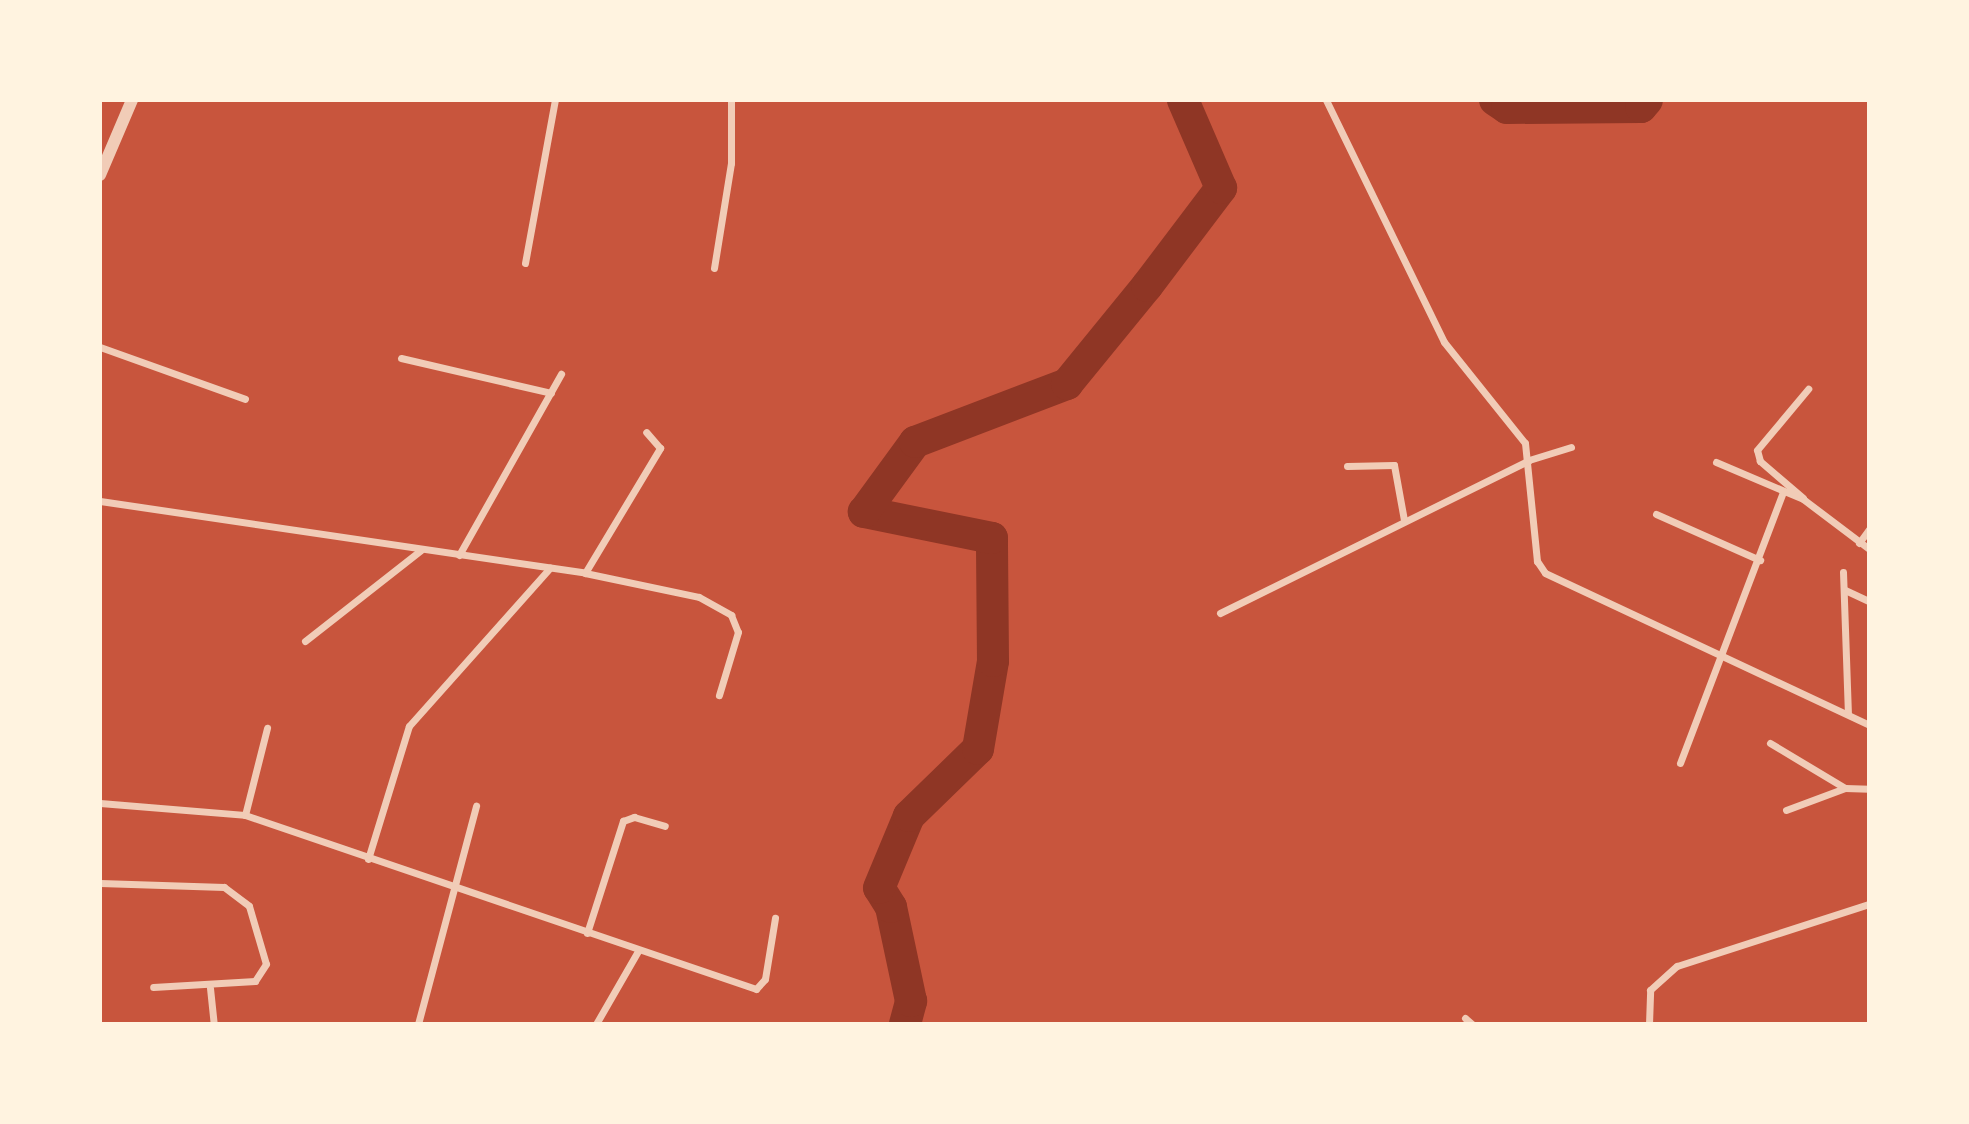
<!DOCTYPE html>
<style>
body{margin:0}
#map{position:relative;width:1969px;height:1124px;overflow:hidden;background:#c8553d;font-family:"Playfair Display",serif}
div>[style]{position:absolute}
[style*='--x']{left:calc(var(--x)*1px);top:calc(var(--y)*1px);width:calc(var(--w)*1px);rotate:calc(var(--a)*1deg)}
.river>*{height:32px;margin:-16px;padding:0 16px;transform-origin:16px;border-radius:16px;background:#8f3625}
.minor>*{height:7px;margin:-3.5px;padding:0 3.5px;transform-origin:3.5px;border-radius:3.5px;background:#f1ccb7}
.tertiary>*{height:12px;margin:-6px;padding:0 6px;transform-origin:6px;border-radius:6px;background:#f1ccb7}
span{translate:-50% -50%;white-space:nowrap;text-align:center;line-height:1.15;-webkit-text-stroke:5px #fff3e0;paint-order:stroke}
.frame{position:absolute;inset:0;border:102px solid #fff3e0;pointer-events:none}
</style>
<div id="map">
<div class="river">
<div style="--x:1495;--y:100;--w:14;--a:34"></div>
<div style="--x:1507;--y:108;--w:134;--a:-0.4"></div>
<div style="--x:1641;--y:107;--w:9;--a:-49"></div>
<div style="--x:905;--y:1024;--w:24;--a:-75"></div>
<div style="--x:911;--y:1001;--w:96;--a:-102"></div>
<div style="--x:891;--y:907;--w:22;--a:-122"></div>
<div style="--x:879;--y:888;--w:78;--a:-67.4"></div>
<div style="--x:909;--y:816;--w:96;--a:-44.2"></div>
<div style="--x:978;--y:749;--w:89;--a:-80.3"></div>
<div style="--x:993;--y:661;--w:123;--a:-90.5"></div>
<div style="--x:992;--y:538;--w:131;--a:-168.5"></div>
<div style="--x:864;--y:512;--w:87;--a:-53.9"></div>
<div style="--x:915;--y:442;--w:163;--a:-20.9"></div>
<div style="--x:1067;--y:384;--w:127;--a:-50.8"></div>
<div style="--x:1147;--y:286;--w:123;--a:-52.9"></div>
<div style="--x:1221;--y:188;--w:96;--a:-113.4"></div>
</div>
<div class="minor">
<div style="--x:1326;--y:100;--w:269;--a:64"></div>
<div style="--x:1444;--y:342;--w:129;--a:51.3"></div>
<div style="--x:1525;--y:443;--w:119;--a:84.2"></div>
<div style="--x:1537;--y:561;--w:14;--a:56"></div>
<div style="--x:1545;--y:573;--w:358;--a:25.1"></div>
<div style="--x:525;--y:263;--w:166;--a:-79.6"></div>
<div style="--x:714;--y:268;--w:106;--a:-80.8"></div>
<div style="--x:731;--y:163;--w:63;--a:-90"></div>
<div style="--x:100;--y:347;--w:154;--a:19.7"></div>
<div style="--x:401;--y:358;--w:154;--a:13.1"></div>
<div style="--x:1716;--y:462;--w:95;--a:23"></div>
<div style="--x:1803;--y:499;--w:83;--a:37.1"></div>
<div style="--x:1347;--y:466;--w:47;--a:-1.2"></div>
<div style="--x:1394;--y:465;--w:56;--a:79.7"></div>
<div style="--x:1803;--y:498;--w:57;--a:-139.3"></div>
<div style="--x:1760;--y:461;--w:11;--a:-105"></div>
<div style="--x:1757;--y:450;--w:80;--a:-50.1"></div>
<div style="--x:100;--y:501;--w:490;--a:8.4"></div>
<div style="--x:585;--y:573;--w:116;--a:11.9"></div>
<div style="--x:699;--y:597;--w:37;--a:29"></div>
<div style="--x:731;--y:615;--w:18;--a:68"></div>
<div style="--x:738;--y:632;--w:66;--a:106.8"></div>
<div style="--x:1656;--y:514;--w:114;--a:23.9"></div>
<div style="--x:1859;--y:543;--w:17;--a:-54"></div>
<div style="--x:459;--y:555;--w:208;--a:-60.6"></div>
<div style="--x:1843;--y:572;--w:142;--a:88"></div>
<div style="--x:585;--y:573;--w:146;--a:-59"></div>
<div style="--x:660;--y:448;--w:21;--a:-131"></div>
<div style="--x:1845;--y:590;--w:26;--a:25"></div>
<div style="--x:1220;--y:613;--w:345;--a:-26.3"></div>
<div style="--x:1529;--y:460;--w:44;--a:-17.2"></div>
<div style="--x:305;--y:641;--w:147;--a:-38.1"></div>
<div style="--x:1770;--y:743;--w:87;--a:31"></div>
<div style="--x:1680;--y:763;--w:290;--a:-69.2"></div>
<div style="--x:100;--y:803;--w:145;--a:4.7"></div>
<div style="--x:245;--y:815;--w:540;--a:18.8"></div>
<div style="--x:756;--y:989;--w:13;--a:-48"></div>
<div style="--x:765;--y:979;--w:62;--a:-80.7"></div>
<div style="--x:1786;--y:810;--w:63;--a:-20.4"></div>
<div style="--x:1845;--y:788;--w:24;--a:2"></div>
<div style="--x:245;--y:815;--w:90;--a:-75.8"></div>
<div style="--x:368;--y:859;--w:139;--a:-72.9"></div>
<div style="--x:409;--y:726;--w:212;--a:-48.3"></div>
<div style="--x:100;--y:883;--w:124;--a:1.8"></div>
<div style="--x:224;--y:887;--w:31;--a:37"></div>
<div style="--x:249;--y:906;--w:60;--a:73.7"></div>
<div style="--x:266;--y:964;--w:20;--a:123"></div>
<div style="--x:255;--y:981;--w:102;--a:176.6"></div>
<div style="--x:587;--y:933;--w:118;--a:-72.2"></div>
<div style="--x:623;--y:821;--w:12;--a:-20"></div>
<div style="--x:634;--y:817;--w:32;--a:16"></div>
<div style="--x:210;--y:988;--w:36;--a:84"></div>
<div style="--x:1465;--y:1018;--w:9;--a:41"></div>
<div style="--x:418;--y:1024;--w:226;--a:-75.1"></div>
<div style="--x:596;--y:1024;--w:84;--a:-60.1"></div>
<div style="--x:1649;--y:1024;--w:34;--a:-88"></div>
<div style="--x:1650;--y:990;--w:36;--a:-42"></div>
<div style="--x:1677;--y:966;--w:202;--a:-17.9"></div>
</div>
<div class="tertiary">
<div style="--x:100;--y:175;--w:82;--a:-66.9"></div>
</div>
<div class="frame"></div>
</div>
